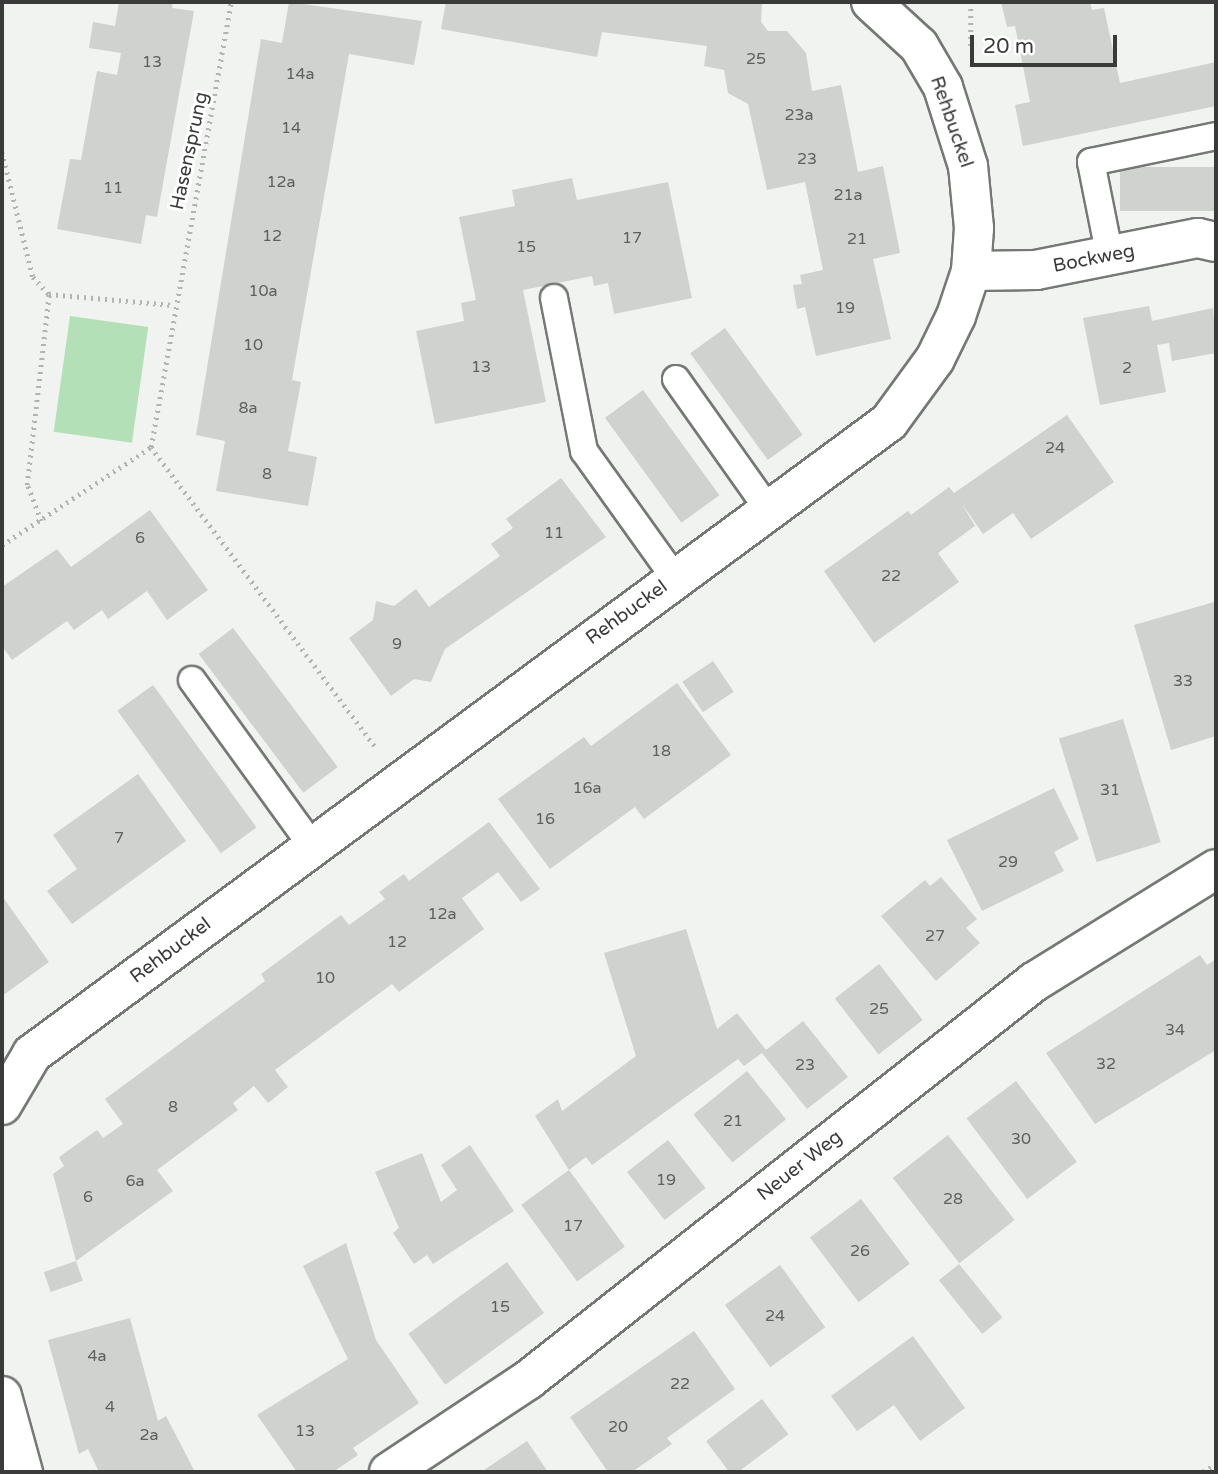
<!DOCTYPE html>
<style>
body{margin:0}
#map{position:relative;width:1218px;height:1474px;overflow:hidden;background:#f0f3f0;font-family:"Varela Round",sans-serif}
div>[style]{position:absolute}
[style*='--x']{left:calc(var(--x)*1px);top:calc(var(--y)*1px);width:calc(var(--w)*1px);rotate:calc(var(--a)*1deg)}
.green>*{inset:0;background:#b4e0b8;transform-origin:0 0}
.building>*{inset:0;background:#cfd2cf;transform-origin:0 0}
.path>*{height:4.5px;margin-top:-2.25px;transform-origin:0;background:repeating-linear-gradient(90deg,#b1b4b1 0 2px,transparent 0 7px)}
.roads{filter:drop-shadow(2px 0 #757875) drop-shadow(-2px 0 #757875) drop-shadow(0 2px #757875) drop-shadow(0 -2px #757875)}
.lane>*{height:26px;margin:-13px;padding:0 13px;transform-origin:13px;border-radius:13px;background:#fff}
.street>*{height:38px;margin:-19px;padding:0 19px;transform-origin:19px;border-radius:19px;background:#fff}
span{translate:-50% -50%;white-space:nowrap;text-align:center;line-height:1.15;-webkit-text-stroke:6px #fff;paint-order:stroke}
.number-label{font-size:16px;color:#5e605e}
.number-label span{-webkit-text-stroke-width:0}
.street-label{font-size:19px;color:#393a39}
.frame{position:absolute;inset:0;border:4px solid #393a39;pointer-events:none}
.scale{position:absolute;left:970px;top:35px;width:147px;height:32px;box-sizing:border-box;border:4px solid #393a39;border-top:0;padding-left:9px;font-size:21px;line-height:24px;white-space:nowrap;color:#393a39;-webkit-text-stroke:5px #fff;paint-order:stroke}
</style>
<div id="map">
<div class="green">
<div style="left:70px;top:316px;width:79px;height:117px;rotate:8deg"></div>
</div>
<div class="building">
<div style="clip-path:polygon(119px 2px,173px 2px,172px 8px,194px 11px,157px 217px,146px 215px,141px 244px,57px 229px,70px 159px,81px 160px,97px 71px,117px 75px,121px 53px,89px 48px,93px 22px,115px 26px)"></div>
<div style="clip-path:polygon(289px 2px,422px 21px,414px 65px,349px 54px,292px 380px,301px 382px,288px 451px,317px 457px,308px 506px,216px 491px,225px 441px,196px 435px,261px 39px,282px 43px)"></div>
<div style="clip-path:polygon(446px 2px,762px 2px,761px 22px,768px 31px,787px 31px,806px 53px,812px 91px,841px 85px,858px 172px,883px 166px,900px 253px,873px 259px,891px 339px,816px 356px,805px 307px,797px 309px,793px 285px,802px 284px,800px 275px,823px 270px,805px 182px,767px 190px,748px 104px,728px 93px,724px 70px,704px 66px,707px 46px,602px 32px,597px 57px,441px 29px)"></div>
<div style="clip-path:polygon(1001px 2px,1090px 2px,1092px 10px,1104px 8px,1120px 83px,1216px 62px,1216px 106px,1023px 146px,1015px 105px,1030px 102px,1015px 26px,1007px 27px)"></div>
<div style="left:1216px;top:167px;width:44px;height:96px;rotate:90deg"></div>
<div style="clip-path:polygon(572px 178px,577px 200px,668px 182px,692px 298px,614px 314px,608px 283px,594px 286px,592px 276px,523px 290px,546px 402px,435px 424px,416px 331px,464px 321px,461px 303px,476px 300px,459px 217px,515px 206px,512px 190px)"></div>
<div style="clip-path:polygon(1149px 306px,1152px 321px,1213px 308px,1216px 353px,1172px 361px,1169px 343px,1157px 345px,1166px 392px,1100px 405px,1083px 318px)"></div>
<div style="left:725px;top:328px;width:132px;height:43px;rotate:54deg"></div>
<div style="left:643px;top:390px;width:130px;height:47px;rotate:54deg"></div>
<div style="clip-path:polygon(1067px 415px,1114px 482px,1031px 539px,1013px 513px,983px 534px,962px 504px,975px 526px,938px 553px,959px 582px,874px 643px,824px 571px,908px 511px,911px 515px,949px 487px,954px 493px)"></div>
<div style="clip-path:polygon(561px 478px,606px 537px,445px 649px,431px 682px,414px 679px,391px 696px,349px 638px,373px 620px,376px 601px,394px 606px,416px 589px,429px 607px,500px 556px,491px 544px,513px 528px,506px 519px)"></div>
<div style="clip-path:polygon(150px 510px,208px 590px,167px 620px,147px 591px,108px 619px,102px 610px,74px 630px,67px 621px,12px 660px,2px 646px,2px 587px,57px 549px,71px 567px)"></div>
<div style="clip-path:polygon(1214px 602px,1216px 736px,1171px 750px,1134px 625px)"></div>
<div style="left:233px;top:628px;width:174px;height:43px;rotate:53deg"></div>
<div style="left:713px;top:661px;width:37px;height:37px;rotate:56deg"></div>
<div style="clip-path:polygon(677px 683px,731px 755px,644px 819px,635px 807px,550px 869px,498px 799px,584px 737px,591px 746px)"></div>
<div style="left:153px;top:685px;width:176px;height:44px;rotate:54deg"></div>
<div style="left:1123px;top:719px;width:129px;height:67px;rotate:73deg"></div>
<div style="clip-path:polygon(138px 774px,186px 841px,72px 924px,47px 891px,77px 869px,53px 835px)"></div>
<div style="clip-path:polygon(1054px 788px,1079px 839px,1054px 852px,1064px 871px,982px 911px,947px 840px)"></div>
<div style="clip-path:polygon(489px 822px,540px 889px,521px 902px,498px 872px,462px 898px,484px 929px,399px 992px,392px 984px,275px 1070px,288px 1087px,268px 1103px,254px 1086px,233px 1103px,238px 1110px,157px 1170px,173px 1191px,76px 1261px,53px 1174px,64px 1166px,59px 1157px,97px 1130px,103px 1138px,123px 1124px,105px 1099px,265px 981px,261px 974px,341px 915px,349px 925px,385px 899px,379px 892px,404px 874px,409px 881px)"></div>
<div style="clip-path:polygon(941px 877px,977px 919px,966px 928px,980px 943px,936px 981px,881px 916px,925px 880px,930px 886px)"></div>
<div style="clip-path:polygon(2px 896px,49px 962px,2px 996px)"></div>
<div style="clip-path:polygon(686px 929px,717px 1029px,737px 1013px,766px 1050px,803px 1021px,848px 1077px,807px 1109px,762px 1053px,744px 1066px,738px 1059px,592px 1165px,586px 1157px,569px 1170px,535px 1116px,558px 1099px,562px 1111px,636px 1056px,604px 953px)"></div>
<div style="clip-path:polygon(1200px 955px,1207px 965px,1216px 959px,1216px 1050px,1095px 1124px,1046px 1053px)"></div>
<div style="left:879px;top:964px;width:71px;height:56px;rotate:52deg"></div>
<div style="left:747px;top:1071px;width:62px;height:69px;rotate:51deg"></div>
<div style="left:1016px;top:1081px;width:101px;height:62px;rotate:53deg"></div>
<div style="left:948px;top:1135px;width:108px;height:70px;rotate:52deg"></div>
<div style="left:668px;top:1140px;width:61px;height:52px;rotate:52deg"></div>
<div style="clip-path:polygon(470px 1145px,514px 1211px,433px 1264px,427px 1255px,414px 1264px,393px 1233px,399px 1228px,375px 1172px,422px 1153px,441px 1202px,457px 1190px,441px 1165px)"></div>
<div style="left:569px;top:1170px;width:95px;height:59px;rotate:54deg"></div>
<div style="left:861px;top:1199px;width:81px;height:64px;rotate:53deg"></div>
<div style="clip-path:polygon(346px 1243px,376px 1340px,419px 1403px,353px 1448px,358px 1455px,333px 1472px,297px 1472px,257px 1415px,348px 1359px,303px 1266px)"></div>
<div style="left:76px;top:1261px;width:21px;height:34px;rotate:71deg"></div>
<div style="left:507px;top:1262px;width:63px;height:122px;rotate:54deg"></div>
<div style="left:959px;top:1264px;width:69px;height:26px;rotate:51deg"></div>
<div style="left:780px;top:1265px;width:77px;height:68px;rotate:54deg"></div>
<div style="clip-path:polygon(130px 1318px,158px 1421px,166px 1416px,195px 1472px,99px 1472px,88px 1449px,79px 1454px,48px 1340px)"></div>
<div style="clip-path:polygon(694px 1331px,735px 1389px,667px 1438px,672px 1444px,632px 1472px,608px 1472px,570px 1417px)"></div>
<div style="clip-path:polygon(913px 1336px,965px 1408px,920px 1441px,894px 1405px,857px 1431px,831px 1396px)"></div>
<div style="left:762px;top:1399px;width:44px;height:70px;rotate:53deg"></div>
<div style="clip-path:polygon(527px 1441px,548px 1472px,481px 1472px)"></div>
</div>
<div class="path">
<div style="--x:971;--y:2;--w:44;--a:90"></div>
<div style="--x:2;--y:152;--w:129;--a:76.1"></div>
<div style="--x:33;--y:277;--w:23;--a:47"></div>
<div style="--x:151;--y:447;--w:374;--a:53.2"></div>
<div style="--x:41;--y:521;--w:39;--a:-111"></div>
<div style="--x:27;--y:485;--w:192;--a:-83.4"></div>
<div style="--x:49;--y:294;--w:124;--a:5.1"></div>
<div style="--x:2;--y:545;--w:178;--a:-33.3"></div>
<div style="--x:151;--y:447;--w:452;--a:-79.8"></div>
<div style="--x:1203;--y:1472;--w:15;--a:-32"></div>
</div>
<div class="roads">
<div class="lane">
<div style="--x:1110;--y:257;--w:97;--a:-101.3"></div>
<div style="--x:1091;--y:162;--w:128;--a:-11.7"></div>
<div style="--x:554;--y:298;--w:156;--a:78.9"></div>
<div style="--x:584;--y:451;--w:156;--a:54.4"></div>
<div style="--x:676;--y:379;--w:159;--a:54.7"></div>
<div style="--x:192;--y:680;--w:205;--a:54.1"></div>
</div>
<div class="street">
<div style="--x:971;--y:271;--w:65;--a:-0.9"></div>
<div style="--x:1036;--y:270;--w:165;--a:-11.2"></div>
<div style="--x:1198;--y:238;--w:18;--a:13"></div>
<div style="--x:2;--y:1105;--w:59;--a:-59.5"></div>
<div style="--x:32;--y:1054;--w:1065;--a:-36.41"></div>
<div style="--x:889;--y:422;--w:78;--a:-53.9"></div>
<div style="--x:935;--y:359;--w:48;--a:-64"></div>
<div style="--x:956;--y:316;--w:47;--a:-71.6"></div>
<div style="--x:971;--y:271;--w:43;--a:-86"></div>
<div style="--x:974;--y:228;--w:62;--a:-95.5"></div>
<div style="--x:968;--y:166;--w:83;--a:-107.6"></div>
<div style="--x:943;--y:87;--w:48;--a:-120.3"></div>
<div style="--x:919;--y:46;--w:65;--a:-137.5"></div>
<div style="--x:2;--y:1396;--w:79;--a:74.6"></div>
<div style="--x:389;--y:1472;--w:167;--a:-33.5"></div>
<div style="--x:528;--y:1380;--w:644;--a:-38.19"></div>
<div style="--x:1034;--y:982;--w:214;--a:-31.8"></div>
</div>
</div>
<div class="number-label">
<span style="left:756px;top:59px">25</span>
<span style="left:152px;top:62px">13</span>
<span style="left:300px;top:74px">14a</span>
<span style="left:799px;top:115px">23a</span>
<span style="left:291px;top:128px">14</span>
<span style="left:807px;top:159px">23</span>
<span style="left:281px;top:182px">12a</span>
<span style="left:113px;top:188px">11</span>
<span style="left:848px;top:195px">21a</span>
<span style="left:272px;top:236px">12</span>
<span style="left:632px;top:238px">17</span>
<span style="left:857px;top:239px">21</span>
<span style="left:526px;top:247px">15</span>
<span style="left:263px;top:291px">10a</span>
<span style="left:845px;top:308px">19</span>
<span style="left:253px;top:345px">10</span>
<span style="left:481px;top:367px">13</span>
<span style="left:1127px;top:368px">2</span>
<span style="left:248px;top:408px">8a</span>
<span style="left:1055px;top:448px">24</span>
<span style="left:267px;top:474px">8</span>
<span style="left:554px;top:533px">11</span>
<span style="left:140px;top:538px">6</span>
<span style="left:891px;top:576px">22</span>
<span style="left:397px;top:644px">9</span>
<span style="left:1183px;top:681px">33</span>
<span style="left:661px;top:751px">18</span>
<span style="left:587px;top:788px">16a</span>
<span style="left:1110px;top:790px">31</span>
<span style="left:545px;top:819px">16</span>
<span style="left:119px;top:838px">7</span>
<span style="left:1008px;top:862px">29</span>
<span style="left:442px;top:914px">12a</span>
<span style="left:935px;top:936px">27</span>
<span style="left:397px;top:942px">12</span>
<span style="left:325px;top:978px">10</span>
<span style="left:879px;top:1009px">25</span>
<span style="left:1175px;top:1030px">34</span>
<span style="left:1106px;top:1064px">32</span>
<span style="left:805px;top:1065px">23</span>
<span style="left:173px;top:1107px">8</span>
<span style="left:733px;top:1121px">21</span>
<span style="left:1021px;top:1139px">30</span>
<span style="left:666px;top:1180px">19</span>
<span style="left:135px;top:1181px">6a</span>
<span style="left:88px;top:1197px">6</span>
<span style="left:953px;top:1199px">28</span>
<span style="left:573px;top:1226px">17</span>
<span style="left:860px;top:1251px">26</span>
<span style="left:500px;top:1307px">15</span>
<span style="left:775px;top:1316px">24</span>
<span style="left:97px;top:1356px">4a</span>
<span style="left:680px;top:1384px">22</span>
<span style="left:110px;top:1407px">4</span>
<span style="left:618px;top:1427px">20</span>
<span style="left:305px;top:1431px">13</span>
<span style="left:149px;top:1435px">2a</span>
</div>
<div class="street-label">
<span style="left:951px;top:122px;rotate:71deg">Rehbuckel</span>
<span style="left:190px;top:151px;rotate:-78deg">Hasensprung</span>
<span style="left:1094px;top:259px;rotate:-11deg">Bockweg</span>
<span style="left:627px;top:613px;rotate:-36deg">Rehbuckel</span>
<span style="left:171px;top:951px;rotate:-37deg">Rehbuckel</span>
<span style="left:800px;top:1166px;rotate:-38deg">Neuer Weg</span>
</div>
<div class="frame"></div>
<div class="scale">20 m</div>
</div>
